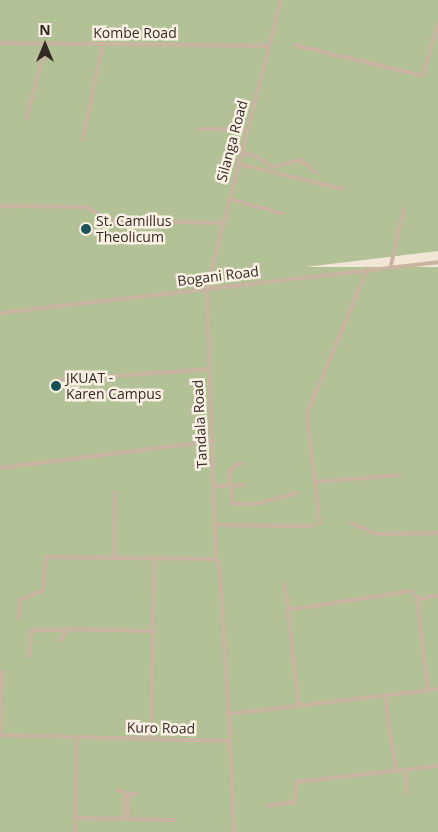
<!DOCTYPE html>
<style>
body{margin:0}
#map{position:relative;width:438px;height:832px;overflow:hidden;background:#f2e6d6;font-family:"Open Sans",sans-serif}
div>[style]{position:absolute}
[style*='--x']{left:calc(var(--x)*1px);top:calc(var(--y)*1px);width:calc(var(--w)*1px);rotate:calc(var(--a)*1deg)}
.green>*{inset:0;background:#b2c196;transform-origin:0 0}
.minor>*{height:4px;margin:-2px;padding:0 2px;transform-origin:2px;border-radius:2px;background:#cab5a2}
.dots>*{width:14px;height:14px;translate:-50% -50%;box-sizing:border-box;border:2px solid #faf0e3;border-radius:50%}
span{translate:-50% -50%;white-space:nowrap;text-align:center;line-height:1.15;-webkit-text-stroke:5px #faf0e3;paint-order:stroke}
.street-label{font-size:14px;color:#342a25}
.poi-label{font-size:14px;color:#342a25}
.left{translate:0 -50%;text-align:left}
.north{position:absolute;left:20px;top:20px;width:50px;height:50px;-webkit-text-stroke:4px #faf0e3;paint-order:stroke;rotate:0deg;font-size:14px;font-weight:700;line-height:20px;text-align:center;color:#342a25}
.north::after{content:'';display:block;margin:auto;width:18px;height:22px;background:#342a25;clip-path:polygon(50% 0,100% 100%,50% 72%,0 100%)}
</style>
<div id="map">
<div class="green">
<div style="clip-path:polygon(0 0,438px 0,438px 251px,0 304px)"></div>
<div style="left:438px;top:267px;width:565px;height:441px;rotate:90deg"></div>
</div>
<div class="minor">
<div style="--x:0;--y:43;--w:269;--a:0.6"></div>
<div style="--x:295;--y:45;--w:132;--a:13.6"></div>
<div style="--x:423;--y:76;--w:55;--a:-74.2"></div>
<div style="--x:26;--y:119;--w:78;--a:-74.4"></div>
<div style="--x:199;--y:129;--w:48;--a:1.2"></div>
<div style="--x:83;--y:139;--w:97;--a:-78.1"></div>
<div style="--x:241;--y:153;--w:14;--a:12"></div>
<div style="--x:255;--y:156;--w:21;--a:31"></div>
<div style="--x:273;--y:167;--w:29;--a:-14"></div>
<div style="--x:301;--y:160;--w:21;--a:41"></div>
<div style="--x:238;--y:164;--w:108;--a:13.4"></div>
<div style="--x:229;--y:199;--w:54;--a:15.1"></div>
<div style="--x:0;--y:206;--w:87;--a:0.7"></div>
<div style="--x:87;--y:207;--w:25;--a:34"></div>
<div style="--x:108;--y:221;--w:116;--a:1"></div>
<div style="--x:391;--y:265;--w:57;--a:-76.9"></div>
<div style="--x:0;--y:313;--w:441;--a:-6.6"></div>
<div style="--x:57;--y:380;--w:152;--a:-4.1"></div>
<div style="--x:240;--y:463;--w:14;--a:141"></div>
<div style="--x:229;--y:472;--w:32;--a:83"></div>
<div style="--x:233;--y:504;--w:24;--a:0"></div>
<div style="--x:257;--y:504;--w:41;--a:-15.4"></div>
<div style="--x:0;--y:468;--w:215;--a:-7.2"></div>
<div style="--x:315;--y:482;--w:84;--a:-4.8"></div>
<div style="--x:215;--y:486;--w:28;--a:-2"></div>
<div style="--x:352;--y:523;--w:26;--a:25"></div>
<div style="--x:376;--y:534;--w:62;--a:-0.9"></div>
<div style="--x:320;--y:524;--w:111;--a:-96.7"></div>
<div style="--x:307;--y:414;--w:158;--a:-67.3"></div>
<div style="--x:217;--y:525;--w:96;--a:0.6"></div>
<div style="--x:114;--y:558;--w:66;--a:-89.1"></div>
<div style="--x:216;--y:559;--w:270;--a:-91.9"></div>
<div style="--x:207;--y:289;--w:298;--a:-75.6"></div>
<div style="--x:216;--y:559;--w:13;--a:72"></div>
<div style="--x:220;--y:571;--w:143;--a:86.4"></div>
<div style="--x:284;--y:583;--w:26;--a:79"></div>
<div style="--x:417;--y:600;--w:22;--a:-13"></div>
<div style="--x:19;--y:618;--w:18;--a:-87"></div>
<div style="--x:20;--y:600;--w:25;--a:-23"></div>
<div style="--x:43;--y:590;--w:33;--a:-85"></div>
<div style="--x:46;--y:557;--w:170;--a:0.7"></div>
<div style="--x:60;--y:641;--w:14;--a:-60"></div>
<div style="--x:67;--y:629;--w:85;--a:1.3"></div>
<div style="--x:29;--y:657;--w:27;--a:-84"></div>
<div style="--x:32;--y:630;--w:32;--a:0"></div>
<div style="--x:385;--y:695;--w:76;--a:81.7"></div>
<div style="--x:299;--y:705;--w:96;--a:-96.6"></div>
<div style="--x:288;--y:610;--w:124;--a:-8.8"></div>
<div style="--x:411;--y:591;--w:8;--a:45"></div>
<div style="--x:417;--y:597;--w:94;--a:83.3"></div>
<div style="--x:0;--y:735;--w:230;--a:1.5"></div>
<div style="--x:0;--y:735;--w:63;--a:-88.2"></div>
<div style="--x:151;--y:739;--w:180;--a:-89"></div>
<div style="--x:405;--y:769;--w:24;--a:85"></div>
<div style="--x:117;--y:790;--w:8;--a:14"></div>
<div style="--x:125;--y:792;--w:27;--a:92"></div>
<div style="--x:268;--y:806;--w:26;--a:-9"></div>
<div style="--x:294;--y:802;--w:20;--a:-81"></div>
<div style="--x:297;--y:782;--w:142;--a:-6.5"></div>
<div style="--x:75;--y:818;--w:100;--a:1.1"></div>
<div style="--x:128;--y:819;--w:25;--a:-88"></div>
<div style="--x:129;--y:794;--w:8;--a:0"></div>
<div style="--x:75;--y:832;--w:95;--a:-88.8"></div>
<div style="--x:234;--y:832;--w:118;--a:-92.4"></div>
<div style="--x:229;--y:714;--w:210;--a:-6.8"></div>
</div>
<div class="dots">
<div style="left:86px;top:229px;background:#195257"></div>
<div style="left:56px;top:386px;background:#195257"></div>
</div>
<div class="street-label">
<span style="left:135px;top:33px">Kombe Road</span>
<span style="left:232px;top:141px;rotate:-75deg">Silanga Road</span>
<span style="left:218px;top:276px;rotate:-7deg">Bogani Road</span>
<span style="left:200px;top:424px;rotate:-93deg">Tandala Road</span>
<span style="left:161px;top:728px;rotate:1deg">Kuro Road</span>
</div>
<div class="poi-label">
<span class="left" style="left:96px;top:229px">St. Camillus<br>Theolicum</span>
<span class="left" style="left:66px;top:386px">JKUAT -<br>Karen Campus</span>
</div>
<div class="north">N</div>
</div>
